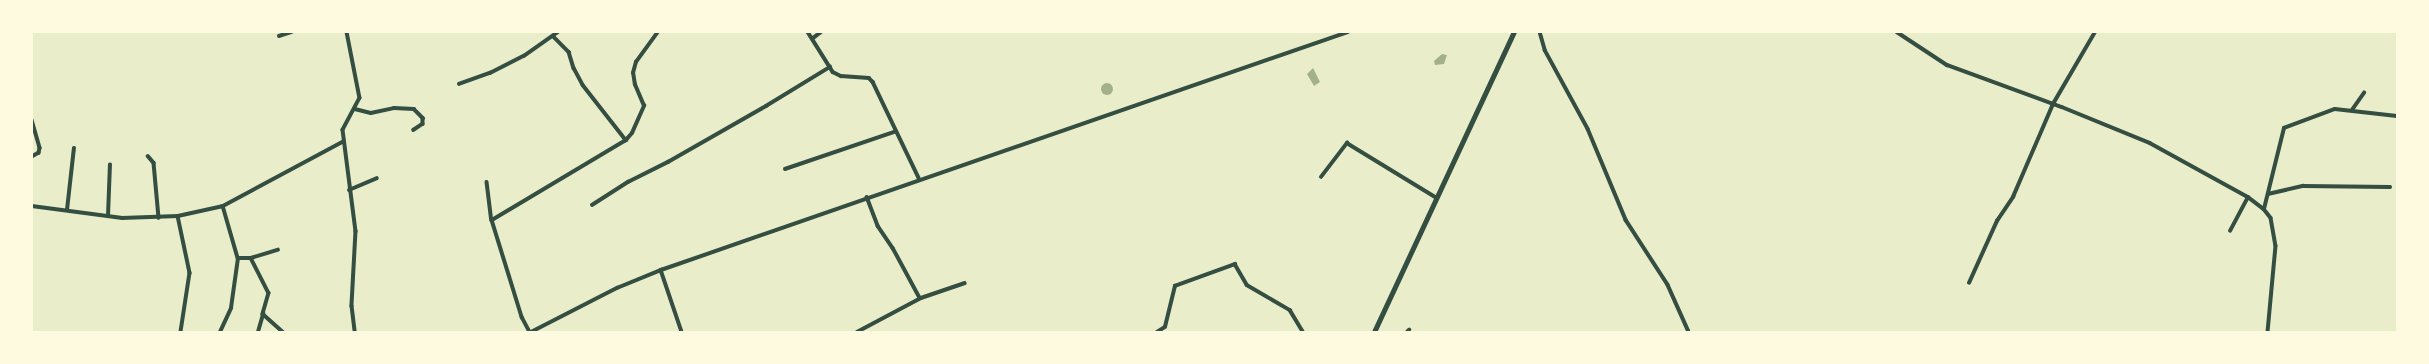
<!DOCTYPE html>
<style>
body{margin:0}
#map{position:relative;width:2429px;height:364px;overflow:hidden;background:#e9edc9;font-family:"Noto Serif",serif}
div>[style]{position:absolute}
[style*='--x']{left:calc(var(--x)*1px);top:calc(var(--y)*1px);width:calc(var(--w)*1px);rotate:calc(var(--a)*1deg)}
.water>*{inset:0;background:#a3b18a}
.round{border-radius:50%}
.minor>*{height:3.5px;margin:-1.75px;padding:0 1.75px;transform-origin:1.75px;border-radius:1.75px;background:#344e41}
.tertiary>*{height:4.5px;margin:-2.25px;padding:0 2.25px;transform-origin:2.25px;border-radius:2.25px;background:#344e41}
span{translate:-50% -50%;white-space:nowrap;text-align:center;line-height:1.15;-webkit-text-stroke:4px #fefae0;paint-order:stroke}
.frame{position:absolute;inset:0;border:33px solid #fefae0;pointer-events:none}
</style>
<div id="map">
<div class="water">
<div style="clip-path:polygon(1442px 54px,1447px 55px,1444px 64px,1435px 65px,1434px 61px)"></div>
<div style="clip-path:polygon(1313px 68px,1320px 82px,1314px 86px,1307px 74px)"></div>
<div class="round" style="left:1101px;top:83px;width:12px;height:12px"></div>
</div>
<div class="minor">
<div style="--x:347;--y:32;--w:67;--a:78.9"></div>
<div style="--x:360;--y:98;--w:36;--a:118"></div>
<div style="--x:343;--y:130;--w:102;--a:82.7"></div>
<div style="--x:356;--y:231;--w:75;--a:93.1"></div>
<div style="--x:352;--y:306;--w:26;--a:83"></div>
<div style="--x:808;--y:32;--w:47;--a:58"></div>
<div style="--x:833;--y:72;--w:9;--a:27"></div>
<div style="--x:841;--y:76;--w:28;--a:4"></div>
<div style="--x:869;--y:78;--w:6;--a:45"></div>
<div style="--x:873;--y:82;--w:106;--a:64.4"></div>
<div style="--x:1540;--y:32;--w:19;--a:74"></div>
<div style="--x:1545;--y:50;--w:90;--a:61.4"></div>
<div style="--x:1588;--y:129;--w:99;--a:67.3"></div>
<div style="--x:1626;--y:220;--w:77;--a:57.1"></div>
<div style="--x:1668;--y:285;--w:51;--a:65.9"></div>
<div style="--x:1897;--y:32;--w:60;--a:33.4"></div>
<div style="--x:1947;--y:65;--w:122;--a:20.1"></div>
<div style="--x:2062;--y:107;--w:95;--a:22.2"></div>
<div style="--x:2150;--y:143;--w:112;--a:28.9"></div>
<div style="--x:2248;--y:197;--w:20;--a:37"></div>
<div style="--x:2264;--y:209;--w:11;--a:52"></div>
<div style="--x:2271;--y:218;--w:28;--a:80"></div>
<div style="--x:2276;--y:246;--w:86;--a:95.3"></div>
<div style="--x:279;--y:36;--w:13;--a:-18"></div>
<div style="--x:553;--y:36;--w:23;--a:45"></div>
<div style="--x:569;--y:52;--w:17;--a:73"></div>
<div style="--x:574;--y:68;--w:19;--a:62"></div>
<div style="--x:583;--y:85;--w:70;--a:52"></div>
<div style="--x:812;--y:39;--w:11;--a:-38"></div>
<div style="--x:459;--y:84;--w:33;--a:-20"></div>
<div style="--x:490;--y:73;--w:38;--a:-27"></div>
<div style="--x:524;--y:56;--w:42;--a:-35.2"></div>
<div style="--x:355;--y:109;--w:16;--a:14"></div>
<div style="--x:371;--y:113;--w:24;--a:-12"></div>
<div style="--x:394;--y:108;--w:20;--a:3"></div>
<div style="--x:414;--y:109;--w:13;--a:45"></div>
<div style="--x:423;--y:118;--w:6;--a:90"></div>
<div style="--x:423;--y:124;--w:11;--a:146"></div>
<div style="--x:2352;--y:110;--w:21;--a:-55"></div>
<div style="--x:32;--y:120;--w:29;--a:74"></div>
<div style="--x:40;--y:148;--w:5;--a:101"></div>
<div style="--x:39;--y:153;--w:8;--a:150"></div>
<div style="--x:148;--y:156;--w:9;--a:49"></div>
<div style="--x:154;--y:163;--w:55;--a:84.8"></div>
<div style="--x:785;--y:169;--w:115;--a:-18.7"></div>
<div style="--x:1321;--y:177;--w:43;--a:-52.6"></div>
<div style="--x:1347;--y:143;--w:105;--a:31.4"></div>
<div style="--x:487;--y:182;--w:38;--a:83"></div>
<div style="--x:492;--y:220;--w:102;--a:72.8"></div>
<div style="--x:522;--y:317;--w:17;--a:62"></div>
<div style="--x:349;--y:190;--w:30;--a:-23"></div>
<div style="--x:2268;--y:194;--w:36;--a:-13"></div>
<div style="--x:2303;--y:186;--w:87;--a:0.7"></div>
<div style="--x:867;--y:197;--w:31;--a:69"></div>
<div style="--x:878;--y:226;--w:27;--a:56"></div>
<div style="--x:893;--y:248;--w:57;--a:61.6"></div>
<div style="--x:592;--y:205;--w:43;--a:-32.6"></div>
<div style="--x:628;--y:182;--w:45;--a:-26.6"></div>
<div style="--x:668;--y:162;--w:113;--a:-29.7"></div>
<div style="--x:766;--y:106;--w:75;--a:-31.4"></div>
<div style="--x:32;--y:206;--w:91;--a:7.6"></div>
<div style="--x:122;--y:218;--w:56;--a:-2"></div>
<div style="--x:178;--y:216;--w:46;--a:-12.5"></div>
<div style="--x:223;--y:206;--w:137;--a:-28.2"></div>
<div style="--x:223;--y:206;--w:54;--a:73.9"></div>
<div style="--x:238;--y:258;--w:13;--a:0"></div>
<div style="--x:251;--y:258;--w:39;--a:63"></div>
<div style="--x:269;--y:293;--w:22;--a:106"></div>
<div style="--x:263;--y:314;--w:27;--a:42"></div>
<div style="--x:2264;--y:209;--w:83;--a:-76.1"></div>
<div style="--x:2284;--y:128;--w:54;--a:-20.4"></div>
<div style="--x:2335;--y:109;--w:62;--a:6.4"></div>
<div style="--x:67;--y:210;--w:62;--a:-83.6"></div>
<div style="--x:108;--y:216;--w:51;--a:-87.8"></div>
<div style="--x:178;--y:216;--w:58;--a:78.1"></div>
<div style="--x:190;--y:273;--w:60;--a:98.7"></div>
<div style="--x:492;--y:220;--w:156;--a:-30.8"></div>
<div style="--x:626;--y:140;--w:9;--a:-49"></div>
<div style="--x:632;--y:133;--w:30;--a:-66"></div>
<div style="--x:644;--y:106;--w:23;--a:-113"></div>
<div style="--x:635;--y:85;--w:12;--a:-99"></div>
<div style="--x:633;--y:73;--w:11;--a:-75"></div>
<div style="--x:636;--y:62;--w:37;--a:-54"></div>
<div style="--x:2230;--y:231;--w:38;--a:-62"></div>
<div style="--x:251;--y:258;--w:28;--a:-17"></div>
<div style="--x:661;--y:270;--w:65;--a:71.3"></div>
<div style="--x:1969;--y:283;--w:68;--a:-65.7"></div>
<div style="--x:1997;--y:221;--w:29;--a:-56"></div>
<div style="--x:2013;--y:197;--w:101;--a:-66.7"></div>
<div style="--x:2053;--y:104;--w:83;--a:-59.7"></div>
<div style="--x:220;--y:332;--w:26;--a:-65"></div>
<div style="--x:231;--y:308;--w:50;--a:-82"></div>
<div style="--x:258;--y:332;--w:19;--a:-74"></div>
<div style="--x:531;--y:332;--w:97;--a:-27.1"></div>
<div style="--x:617;--y:288;--w:48;--a:-22.2"></div>
<div style="--x:661;--y:270;--w:727;--a:-19.11"></div>
<div style="--x:857;--y:332;--w:72;--a:-28"></div>
<div style="--x:921;--y:298;--w:46;--a:-18.8"></div>
<div style="--x:1157;--y:332;--w:9;--a:-32"></div>
<div style="--x:1165;--y:327;--w:42;--a:-76.3"></div>
<div style="--x:1175;--y:286;--w:64;--a:-20.1"></div>
<div style="--x:1235;--y:264;--w:24;--a:60"></div>
<div style="--x:1247;--y:285;--w:50;--a:30.2"></div>
<div style="--x:1290;--y:310;--w:26;--a:59"></div>
<div style="--x:1407;--y:332;--w:3;--a:-45"></div>
</div>
<div class="tertiary">
<div style="--x:1374;--y:332;--w:331;--a:-65"></div>
</div>
<div class="frame"></div>
</div>
